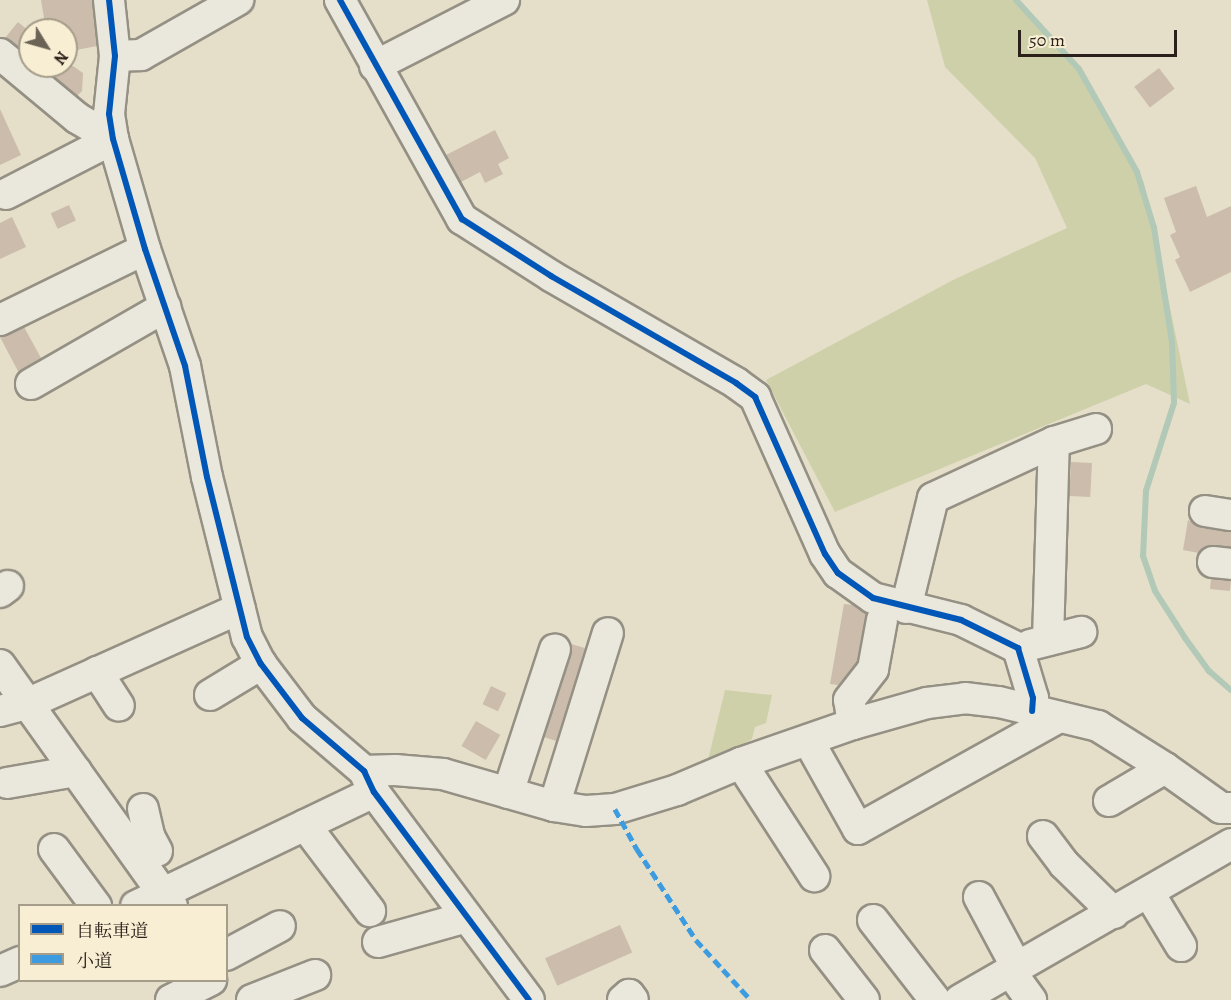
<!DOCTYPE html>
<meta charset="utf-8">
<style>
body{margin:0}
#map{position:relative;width:1231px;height:1000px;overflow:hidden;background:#e5dfc9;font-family:Alegreya,"Noto Serif JP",serif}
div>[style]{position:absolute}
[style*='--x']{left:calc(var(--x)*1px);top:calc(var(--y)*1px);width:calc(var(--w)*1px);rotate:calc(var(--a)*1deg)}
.green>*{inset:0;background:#ced0aa}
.stream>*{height:6px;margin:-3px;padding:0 3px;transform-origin:3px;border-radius:3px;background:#b1c9b6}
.building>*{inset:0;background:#ccbcab;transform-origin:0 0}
.roads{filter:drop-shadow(2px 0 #959084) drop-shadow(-2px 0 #959084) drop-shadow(0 2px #959084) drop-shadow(0 -2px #959084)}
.minor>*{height:30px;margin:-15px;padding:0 15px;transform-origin:15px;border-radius:15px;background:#eae7dc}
.quiet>*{height:4.5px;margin-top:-2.25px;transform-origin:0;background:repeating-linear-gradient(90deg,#3d9bdf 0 9px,transparent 0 13.5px)}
.cycleway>*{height:6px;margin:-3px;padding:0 3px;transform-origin:3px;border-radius:3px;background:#0057b8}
span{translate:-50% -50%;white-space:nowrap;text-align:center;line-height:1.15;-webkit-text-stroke:6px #f7eed3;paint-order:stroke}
.legend{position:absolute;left:18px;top:904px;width:210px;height:78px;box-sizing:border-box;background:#f7eed3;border:2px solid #a59c89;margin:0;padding:8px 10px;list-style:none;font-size:18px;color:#2b201a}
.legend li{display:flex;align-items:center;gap:12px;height:30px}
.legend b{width:30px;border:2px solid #a59c89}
.north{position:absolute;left:18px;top:18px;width:60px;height:60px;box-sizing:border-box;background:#f7eed3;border:2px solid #a59c89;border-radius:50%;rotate:127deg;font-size:16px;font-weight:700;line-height:24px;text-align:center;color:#2b201a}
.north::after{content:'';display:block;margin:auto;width:21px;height:27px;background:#6c6357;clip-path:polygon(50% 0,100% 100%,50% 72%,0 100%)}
.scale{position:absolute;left:1018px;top:30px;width:159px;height:27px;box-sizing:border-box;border:3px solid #2b201a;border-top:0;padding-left:8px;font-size:18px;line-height:21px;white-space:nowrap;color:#2b201a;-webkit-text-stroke:4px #f7eed3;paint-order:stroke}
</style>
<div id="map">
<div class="green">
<div style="clip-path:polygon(927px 0,1018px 0,1082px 70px,1144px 183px,1190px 404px,1146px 384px,835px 512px,766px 380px,955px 279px,1067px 228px,1035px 158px,945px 67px)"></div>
<div style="clip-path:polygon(725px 690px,772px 695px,766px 723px,755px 727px,752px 739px,707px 764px)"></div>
</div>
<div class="stream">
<div style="--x:1016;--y:0;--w:93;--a:47.6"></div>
<div style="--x:1079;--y:69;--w:118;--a:60.6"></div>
<div style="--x:1137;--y:172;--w:59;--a:73.1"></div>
<div style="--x:1154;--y:228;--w:115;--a:81"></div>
<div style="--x:1172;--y:342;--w:61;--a:88.1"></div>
<div style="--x:1174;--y:403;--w:92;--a:107.7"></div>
<div style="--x:1146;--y:491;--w:65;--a:92.6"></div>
<div style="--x:1143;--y:556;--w:37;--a:71"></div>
<div style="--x:1155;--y:591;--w:56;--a:57.4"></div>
<div style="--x:1185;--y:638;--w:41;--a:54"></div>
<div style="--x:1209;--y:671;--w:29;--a:41"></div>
</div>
<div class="building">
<div style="clip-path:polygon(41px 0,92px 0,97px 46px,66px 52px,66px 30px,46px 30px)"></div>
<div style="clip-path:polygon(18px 22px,30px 32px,30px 57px,5px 38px)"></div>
<div style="clip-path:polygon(41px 66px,73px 66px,83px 73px,82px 91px,77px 96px)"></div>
<div style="left:1159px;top:68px;width:26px;height:31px;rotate:53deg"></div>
<div style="clip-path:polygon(0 109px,21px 155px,0 165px)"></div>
<div style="clip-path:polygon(495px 130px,509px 158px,498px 164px,503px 174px,485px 183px,480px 172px,461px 182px,446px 155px)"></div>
<div style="clip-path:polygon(1196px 186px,1207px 217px,1231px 206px,1231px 272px,1190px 292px,1175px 260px,1180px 257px,1170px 235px,1176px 232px,1164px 198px)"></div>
<div style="left:69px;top:205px;width:17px;height:20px;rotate:66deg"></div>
<div style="clip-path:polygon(12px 217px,26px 247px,0 259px,0 223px)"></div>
<div style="clip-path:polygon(24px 327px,41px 358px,19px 373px,0 337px)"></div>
<div style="left:1071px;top:462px;width:21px;height:34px;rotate:3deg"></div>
<div style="clip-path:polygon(1188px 520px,1202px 528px,1231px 532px,1231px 547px,1207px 546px,1199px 553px,1183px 550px)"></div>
<div style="left:1211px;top:579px;width:20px;height:10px;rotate:6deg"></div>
<div style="clip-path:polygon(844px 604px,854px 605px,866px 614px,857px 662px,838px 685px,830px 684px)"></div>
<div style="clip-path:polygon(571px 644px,585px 648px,556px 741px,544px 737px,571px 654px)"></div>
<div style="left:491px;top:686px;width:17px;height:20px;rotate:25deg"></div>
<div style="left:476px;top:721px;width:28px;height:29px;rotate:30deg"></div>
<div style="left:620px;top:925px;width:30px;height:82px;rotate:66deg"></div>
</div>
<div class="roads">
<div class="minor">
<div style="--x:109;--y:0;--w:56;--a:83.9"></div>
<div style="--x:115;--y:56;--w:58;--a:95.9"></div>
<div style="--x:109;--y:114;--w:25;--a:81"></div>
<div style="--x:113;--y:139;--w:115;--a:73.8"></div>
<div style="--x:145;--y:249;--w:124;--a:71.1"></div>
<div style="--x:185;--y:366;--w:113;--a:78.8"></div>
<div style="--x:207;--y:477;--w:165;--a:76"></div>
<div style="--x:247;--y:637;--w:30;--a:63"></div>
<div style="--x:261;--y:664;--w:68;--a:52.8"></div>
<div style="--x:302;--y:718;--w:82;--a:40.5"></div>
<div style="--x:364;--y:771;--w:23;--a:65"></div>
<div style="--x:374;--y:792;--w:259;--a:53.3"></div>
<div style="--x:340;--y:0;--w:251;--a:60.9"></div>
<div style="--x:462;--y:219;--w:106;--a:32.6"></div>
<div style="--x:551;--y:276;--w:214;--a:30"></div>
<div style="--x:736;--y:383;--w:24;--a:36"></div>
<div style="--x:755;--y:397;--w:172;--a:66"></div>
<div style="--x:825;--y:554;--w:23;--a:56"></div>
<div style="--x:838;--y:573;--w:43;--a:35.5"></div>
<div style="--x:873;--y:598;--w:91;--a:14"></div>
<div style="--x:961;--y:620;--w:64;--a:26.2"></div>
<div style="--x:1018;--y:648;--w:52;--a:73.3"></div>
<div style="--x:1033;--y:698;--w:13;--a:94"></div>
<div style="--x:0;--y:54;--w:100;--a:39.7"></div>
<div style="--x:77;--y:118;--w:42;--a:30.3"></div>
<div style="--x:115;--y:56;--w:26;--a:-2"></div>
<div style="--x:141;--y:55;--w:112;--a:-29.6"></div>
<div style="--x:375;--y:66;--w:145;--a:-27.1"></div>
<div style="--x:6;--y:194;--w:120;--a:-27.2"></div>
<div style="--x:0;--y:320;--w:161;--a:-26.1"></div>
<div style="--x:31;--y:384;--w:155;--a:-29.9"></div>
<div style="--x:1205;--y:511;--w:26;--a:9"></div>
<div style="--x:1213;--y:562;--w:18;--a:6"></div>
<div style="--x:0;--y:592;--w:10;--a:-37"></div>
<div style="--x:906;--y:608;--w:113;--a:-76.2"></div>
<div style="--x:933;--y:498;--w:133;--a:-24.8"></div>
<div style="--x:1054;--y:442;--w:44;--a:-17.2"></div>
<div style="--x:1048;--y:640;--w:198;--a:-88.3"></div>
<div style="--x:1030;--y:645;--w:53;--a:-14.3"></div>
<div style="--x:0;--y:665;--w:296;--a:54.5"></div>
<div style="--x:97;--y:672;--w:40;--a:57.1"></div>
<div style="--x:210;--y:695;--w:60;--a:-31.3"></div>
<div style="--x:0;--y:711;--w:30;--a:-15"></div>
<div style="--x:29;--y:703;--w:231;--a:-24.2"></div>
<div style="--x:853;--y:724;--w:24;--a:-99"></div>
<div style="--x:849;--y:700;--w:39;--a:-52"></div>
<div style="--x:873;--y:669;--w:50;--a:-79.6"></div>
<div style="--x:808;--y:740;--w:102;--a:60.7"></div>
<div style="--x:858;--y:829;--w:230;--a:-29.1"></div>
<div style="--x:741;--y:763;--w:135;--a:57.1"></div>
<div style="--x:364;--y:771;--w:31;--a:-2"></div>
<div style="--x:395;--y:770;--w:48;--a:4.8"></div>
<div style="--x:443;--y:774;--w:116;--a:16.1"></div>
<div style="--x:554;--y:806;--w:32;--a:9"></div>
<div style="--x:586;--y:811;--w:29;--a:-4"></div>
<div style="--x:615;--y:809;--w:65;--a:-17"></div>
<div style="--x:677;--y:790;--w:69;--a:-22.9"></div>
<div style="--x:741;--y:763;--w:119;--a:-19.2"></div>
<div style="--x:853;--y:724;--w:77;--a:-15.8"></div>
<div style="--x:927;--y:703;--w:38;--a:-7"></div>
<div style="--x:965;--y:698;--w:34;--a:7"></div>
<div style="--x:999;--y:702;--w:102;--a:13.6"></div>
<div style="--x:1098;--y:726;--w:79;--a:32.1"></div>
<div style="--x:1165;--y:768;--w:69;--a:35.5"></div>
<div style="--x:1221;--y:808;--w:10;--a:0"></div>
<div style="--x:7;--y:783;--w:70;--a:-9.9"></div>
<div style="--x:508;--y:793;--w:151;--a:-71.9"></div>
<div style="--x:1109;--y:801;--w:65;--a:-30.5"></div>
<div style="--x:554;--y:806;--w:181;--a:-72.7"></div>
<div style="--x:143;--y:809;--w:28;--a:77"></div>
<div style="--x:149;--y:836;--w:17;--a:62"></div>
<div style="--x:305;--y:825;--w:108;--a:52.9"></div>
<div style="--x:1043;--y:836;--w:35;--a:53"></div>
<div style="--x:1064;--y:864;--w:70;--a:44.4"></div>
<div style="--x:54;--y:849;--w:71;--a:53.6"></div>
<div style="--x:1149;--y:893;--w:62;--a:58.9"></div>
<div style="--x:979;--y:897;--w:81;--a:61.8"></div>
<div style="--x:136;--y:906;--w:264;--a:-25.6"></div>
<div style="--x:873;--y:920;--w:101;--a:52.2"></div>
<div style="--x:378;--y:942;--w:92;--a:-15.7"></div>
<div style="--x:825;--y:950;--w:63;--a:52"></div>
<div style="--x:226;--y:955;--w:61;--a:-28.2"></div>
<div style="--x:0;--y:971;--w:22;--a:-24"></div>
<div style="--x:1010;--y:971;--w:36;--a:54"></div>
<div style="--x:171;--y:1000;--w:45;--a:-26.6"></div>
<div style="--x:252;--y:1000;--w:68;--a:-21.6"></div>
<div style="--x:623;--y:1000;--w:8;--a:-40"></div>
<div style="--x:629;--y:995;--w:6;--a:51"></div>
<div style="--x:960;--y:1000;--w:313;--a:-29.9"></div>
</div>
</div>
<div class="quiet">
<div style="--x:615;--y:809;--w:46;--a:61.2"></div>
<div style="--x:637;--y:849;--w:108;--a:57"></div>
<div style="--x:696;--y:940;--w:81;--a:47.5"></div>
</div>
<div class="cycleway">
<div style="--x:109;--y:0;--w:56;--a:83.9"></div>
<div style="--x:115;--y:56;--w:58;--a:95.9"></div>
<div style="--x:109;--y:114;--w:25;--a:81"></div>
<div style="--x:113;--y:139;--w:115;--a:73.8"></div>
<div style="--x:145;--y:249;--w:124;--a:71.1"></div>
<div style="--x:185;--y:366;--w:113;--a:78.8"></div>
<div style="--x:207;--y:477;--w:165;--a:76"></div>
<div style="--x:247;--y:637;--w:30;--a:63"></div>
<div style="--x:261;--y:664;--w:68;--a:52.8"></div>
<div style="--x:302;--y:718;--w:82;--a:40.5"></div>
<div style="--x:364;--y:771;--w:23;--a:65"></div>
<div style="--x:374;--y:792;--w:259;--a:53.3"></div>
<div style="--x:340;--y:0;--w:251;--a:60.9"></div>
<div style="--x:462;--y:219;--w:106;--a:32.6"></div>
<div style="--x:551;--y:276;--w:214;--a:30"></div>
<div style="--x:736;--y:383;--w:24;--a:36"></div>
<div style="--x:755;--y:397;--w:172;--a:66"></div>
<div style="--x:825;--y:554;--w:23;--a:56"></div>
<div style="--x:838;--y:573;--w:43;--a:35.5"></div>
<div style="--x:873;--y:598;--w:91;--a:14"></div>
<div style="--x:961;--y:620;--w:64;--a:26.2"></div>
<div style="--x:1018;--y:648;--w:52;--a:73.3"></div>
<div style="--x:1033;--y:698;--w:13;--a:94"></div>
</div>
<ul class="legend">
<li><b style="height:8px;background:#0057b8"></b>自転車道</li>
<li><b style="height:8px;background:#3d9bdf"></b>小道</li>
</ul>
<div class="north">N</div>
<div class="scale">50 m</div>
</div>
